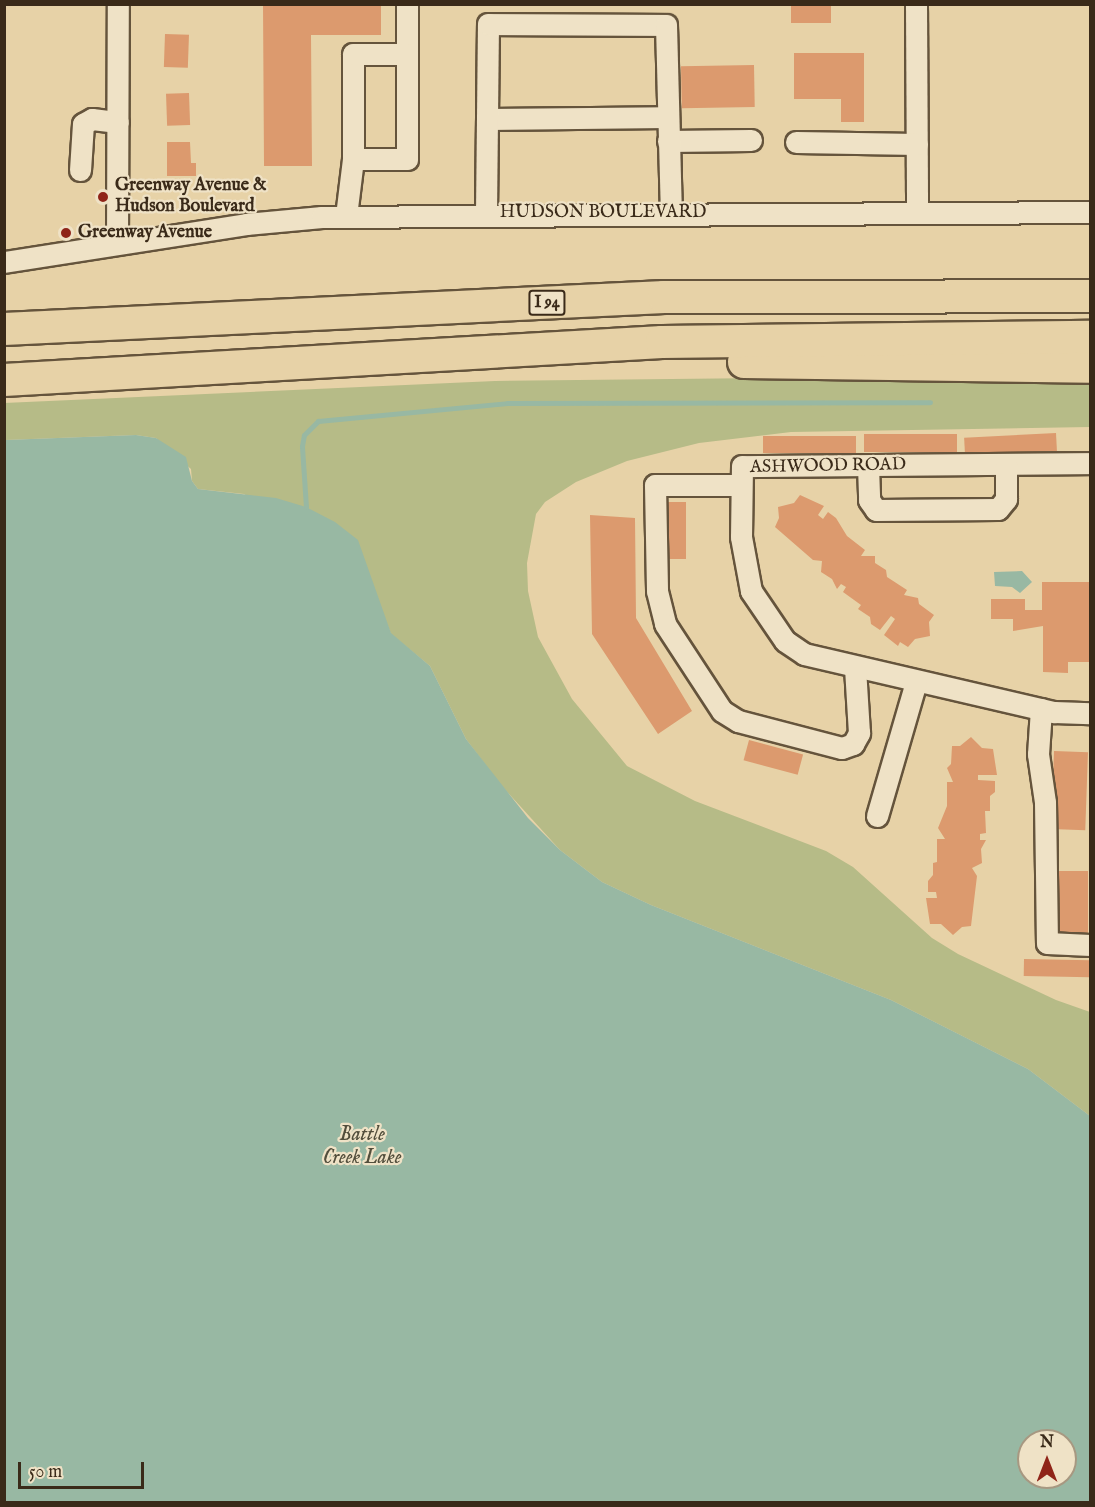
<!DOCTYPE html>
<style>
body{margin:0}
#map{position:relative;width:1095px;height:1507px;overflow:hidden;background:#e7d2a7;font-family:"IM FELL English",serif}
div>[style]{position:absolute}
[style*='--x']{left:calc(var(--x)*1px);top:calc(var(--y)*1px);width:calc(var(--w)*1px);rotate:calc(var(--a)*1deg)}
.green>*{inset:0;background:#b6bb87}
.water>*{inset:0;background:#98b8a3}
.stream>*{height:5px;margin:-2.5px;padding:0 2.5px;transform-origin:2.5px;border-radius:2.5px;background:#98b8a3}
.building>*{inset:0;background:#dc9a6e;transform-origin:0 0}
.roads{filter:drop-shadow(2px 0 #65543c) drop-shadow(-2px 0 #65543c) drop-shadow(0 2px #65543c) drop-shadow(0 -2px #65543c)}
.minor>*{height:21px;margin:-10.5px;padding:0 10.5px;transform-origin:10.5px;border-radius:10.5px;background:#efe2c6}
.highway>*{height:32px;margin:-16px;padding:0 16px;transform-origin:16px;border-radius:16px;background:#e7d2a7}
.dots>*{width:16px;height:16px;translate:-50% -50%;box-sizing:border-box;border:3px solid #efe2c6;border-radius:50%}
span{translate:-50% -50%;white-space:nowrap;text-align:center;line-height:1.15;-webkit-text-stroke:4.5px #efe2c6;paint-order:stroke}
.shield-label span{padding:2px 4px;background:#efe2c6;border:2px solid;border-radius:4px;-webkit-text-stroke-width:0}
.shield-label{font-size:16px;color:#3a2a19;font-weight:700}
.poi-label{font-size:18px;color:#3a2a19;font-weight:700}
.left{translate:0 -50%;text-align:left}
.street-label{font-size:18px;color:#3a2a19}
.water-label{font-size:20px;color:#524e3c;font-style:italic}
.frame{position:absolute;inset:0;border:6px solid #3a2a19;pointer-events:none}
.north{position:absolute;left:1017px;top:1429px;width:60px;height:60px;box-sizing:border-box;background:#efe2c6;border:2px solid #a79881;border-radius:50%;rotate:0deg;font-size:16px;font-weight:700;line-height:24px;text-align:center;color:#3a2a19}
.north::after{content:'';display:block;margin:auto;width:21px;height:27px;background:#8f2418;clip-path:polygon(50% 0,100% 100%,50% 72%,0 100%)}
.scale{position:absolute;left:18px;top:1462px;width:126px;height:27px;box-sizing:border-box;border:3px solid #3a2a19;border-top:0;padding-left:8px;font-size:18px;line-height:21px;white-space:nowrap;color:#3a2a19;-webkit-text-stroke:4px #efe2c6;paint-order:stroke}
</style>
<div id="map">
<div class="green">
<div style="clip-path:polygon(849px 377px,1090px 380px,1090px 427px,791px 432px,699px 443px,627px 461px,576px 482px,545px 502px,536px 514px,527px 563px,528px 591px,538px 637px,572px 699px,627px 766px,695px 801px,826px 851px,853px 867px,932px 938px,958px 954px,1056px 1000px,1090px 1012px,1090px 1116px,1028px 1069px,891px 1000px,651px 905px,602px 882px,560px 850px,500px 784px,466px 739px,430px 666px,391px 634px,367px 571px,244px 494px,198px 489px,192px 481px,191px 469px,156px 438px,136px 435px,5px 440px,4px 403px,495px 381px)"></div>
</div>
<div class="water">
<div style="clip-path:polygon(evenodd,136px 435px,156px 438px,186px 457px,192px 481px,198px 489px,276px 498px,306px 507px,335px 522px,358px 540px,391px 633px,430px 666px,466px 739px,528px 818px,560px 850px,602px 882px,651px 905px,891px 1000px,1028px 1069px,1090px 1116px,1090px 1502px,5px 1502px,5px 440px,136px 435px,1029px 1441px,1065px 1441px,1065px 1477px,1029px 1477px,1029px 1441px)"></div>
<div style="clip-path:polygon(1022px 571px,1032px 582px,1020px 593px,1012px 587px,995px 586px,994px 572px)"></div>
</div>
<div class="stream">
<div style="--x:306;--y:507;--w:61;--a:-93.8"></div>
<div style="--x:302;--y:446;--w:11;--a:-80"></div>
<div style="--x:304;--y:435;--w:20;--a:-45"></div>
<div style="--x:318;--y:421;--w:190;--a:-5.4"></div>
<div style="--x:507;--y:403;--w:423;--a:-0.1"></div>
</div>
<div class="building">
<div style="clip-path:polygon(263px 4px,381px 4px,381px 35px,311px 35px,312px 166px,264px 166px)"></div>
<div style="left:791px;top:4px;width:40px;height:19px"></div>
<div style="left:165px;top:34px;width:24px;height:33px;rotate:2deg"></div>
<div style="clip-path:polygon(794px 53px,864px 53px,864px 122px,841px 122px,841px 99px,794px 99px)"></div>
<div style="left:754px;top:65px;width:42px;height:73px;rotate:89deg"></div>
<div style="left:189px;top:93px;width:32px;height:23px;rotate:88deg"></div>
<div style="clip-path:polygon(167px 142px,190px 142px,191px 163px,196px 163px,196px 176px,167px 176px)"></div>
<div style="left:1056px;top:433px;width:18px;height:92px;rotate:87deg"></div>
<div style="left:957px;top:434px;width:18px;height:93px;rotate:90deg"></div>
<div style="left:763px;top:436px;width:93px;height:17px"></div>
<div style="clip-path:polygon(800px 495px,824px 506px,818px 515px,823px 519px,828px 512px,836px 518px,847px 536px,865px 550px,861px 556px,875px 556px,875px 563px,886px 570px,887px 577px,907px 590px,904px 595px,918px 598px,919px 604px,934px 615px,929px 622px,930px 636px,915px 639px,908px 647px,900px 642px,898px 646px,884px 635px,895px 619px,891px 616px,880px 630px,871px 624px,870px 617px,858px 609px,861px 605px,843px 592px,846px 587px,841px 584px,837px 589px,832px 579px,821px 572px,822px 561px,813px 560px,775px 527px,779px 518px,778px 507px,794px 503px)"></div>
<div style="left:665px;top:502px;width:21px;height:57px"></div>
<div style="clip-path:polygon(590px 515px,635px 518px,636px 618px,692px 711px,658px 734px,592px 634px)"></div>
<div style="clip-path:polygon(1042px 582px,1090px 582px,1090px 662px,1068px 662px,1068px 673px,1043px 672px,1043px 626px,1013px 631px,1013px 619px,991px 619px,991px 599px,1025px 599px,1025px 610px,1042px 610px)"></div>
<div style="clip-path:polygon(971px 737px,982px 748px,993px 749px,997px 775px,978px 775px,978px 780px,995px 781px,995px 792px,990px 796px,990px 811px,985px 811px,986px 833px,980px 834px,980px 840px,986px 840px,981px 849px,982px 863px,972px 868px,977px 876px,971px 926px,962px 927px,953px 935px,941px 924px,930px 924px,926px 898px,937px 898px,936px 892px,928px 892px,928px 881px,933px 875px,933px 863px,937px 862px,937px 839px,945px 839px,938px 828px,947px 806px,947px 782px,953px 782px,947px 768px,951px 764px,952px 746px,960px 746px)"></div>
<div style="left:749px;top:740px;width:56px;height:21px;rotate:15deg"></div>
<div style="left:1054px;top:751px;width:34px;height:78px;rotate:2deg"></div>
<div style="left:1053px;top:871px;width:35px;height:62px"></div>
<div style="left:1024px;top:959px;width:66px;height:17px;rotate:1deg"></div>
</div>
<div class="roads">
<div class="minor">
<div style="--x:407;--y:4;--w:50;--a:90"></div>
<div style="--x:916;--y:4;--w:209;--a:89.7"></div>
<div style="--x:488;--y:119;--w:179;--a:-0.6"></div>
<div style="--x:668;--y:141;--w:83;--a:-0.7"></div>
<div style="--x:796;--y:142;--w:121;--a:0.9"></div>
<div style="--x:80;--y:170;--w:46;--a:-86.3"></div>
<div style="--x:83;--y:124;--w:10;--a:-29"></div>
<div style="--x:92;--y:119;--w:26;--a:7"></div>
<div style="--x:486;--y:213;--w:189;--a:-89.4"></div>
<div style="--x:488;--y:24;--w:178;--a:0.3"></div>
<div style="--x:666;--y:25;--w:188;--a:88.5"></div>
<div style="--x:346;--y:216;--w:57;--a:-83"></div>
<div style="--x:353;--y:159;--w:105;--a:-90"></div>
<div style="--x:353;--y:54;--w:54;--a:0"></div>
<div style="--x:407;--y:54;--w:105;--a:90"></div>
<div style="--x:407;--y:159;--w:54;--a:180"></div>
<div style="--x:117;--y:242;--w:238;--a:-89.8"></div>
<div style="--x:4;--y:262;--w:245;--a:-8.9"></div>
<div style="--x:246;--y:224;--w:76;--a:-5.3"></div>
<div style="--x:322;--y:217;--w:768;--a:-0.37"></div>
<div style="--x:1090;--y:463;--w:348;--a:179.5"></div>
<div style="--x:742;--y:466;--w:71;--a:90.8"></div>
<div style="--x:741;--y:537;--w:55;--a:79.5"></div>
<div style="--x:751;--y:591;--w:60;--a:55.8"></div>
<div style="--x:785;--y:641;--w:23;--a:34"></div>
<div style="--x:804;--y:654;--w:257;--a:13.1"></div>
<div style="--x:1054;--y:712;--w:36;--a:2"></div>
<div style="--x:868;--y:466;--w:34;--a:88"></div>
<div style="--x:869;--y:500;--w:12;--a:55"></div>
<div style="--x:876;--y:510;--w:122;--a:-0.5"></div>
<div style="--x:998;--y:509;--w:13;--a:-51"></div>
<div style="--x:1006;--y:499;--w:35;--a:-90"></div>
<div style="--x:741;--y:485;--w:86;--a:180"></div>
<div style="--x:655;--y:485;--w:106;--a:88.9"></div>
<div style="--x:657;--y:591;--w:34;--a:76"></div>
<div style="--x:665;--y:624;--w:104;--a:56.8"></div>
<div style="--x:722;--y:711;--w:19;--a:32"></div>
<div style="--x:738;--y:721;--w:107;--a:14.6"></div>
<div style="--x:842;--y:748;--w:12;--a:-20"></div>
<div style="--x:853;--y:744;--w:13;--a:-61"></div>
<div style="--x:859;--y:733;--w:65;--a:-93.5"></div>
<div style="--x:1041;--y:709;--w:45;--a:93.8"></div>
<div style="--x:1038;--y:754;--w:49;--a:81.7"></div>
<div style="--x:1045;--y:802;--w:141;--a:89.2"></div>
<div style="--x:1047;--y:943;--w:43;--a:2.7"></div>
<div style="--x:877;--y:816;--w:140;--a:-73.8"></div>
</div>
<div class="highway">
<div style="--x:4;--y:329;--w:661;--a:-2.78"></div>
<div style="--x:664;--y:297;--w:426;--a:-0.1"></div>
<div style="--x:744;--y:362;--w:346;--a:0.8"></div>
<div style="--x:4;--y:380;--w:659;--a:-3.31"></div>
<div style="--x:662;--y:342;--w:428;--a:-0.7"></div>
</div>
</div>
<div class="dots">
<div style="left:103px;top:197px;background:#8f2418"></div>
<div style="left:66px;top:233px;background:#8f2418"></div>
</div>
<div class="shield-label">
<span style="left:547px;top:303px">I 94</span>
</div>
<div class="poi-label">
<span class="left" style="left:115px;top:197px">Greenway Avenue &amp;<br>Hudson Boulevard</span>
<span class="left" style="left:78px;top:233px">Greenway Avenue</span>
</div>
<div class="street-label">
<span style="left:603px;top:213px">HUDSON BOULEVARD</span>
<span style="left:828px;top:467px;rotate:-1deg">ASHWOOD ROAD</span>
</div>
<div class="water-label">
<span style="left:362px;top:1146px">Battle<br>Creek Lake</span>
</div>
<div class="frame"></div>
<div class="north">N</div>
<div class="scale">50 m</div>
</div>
